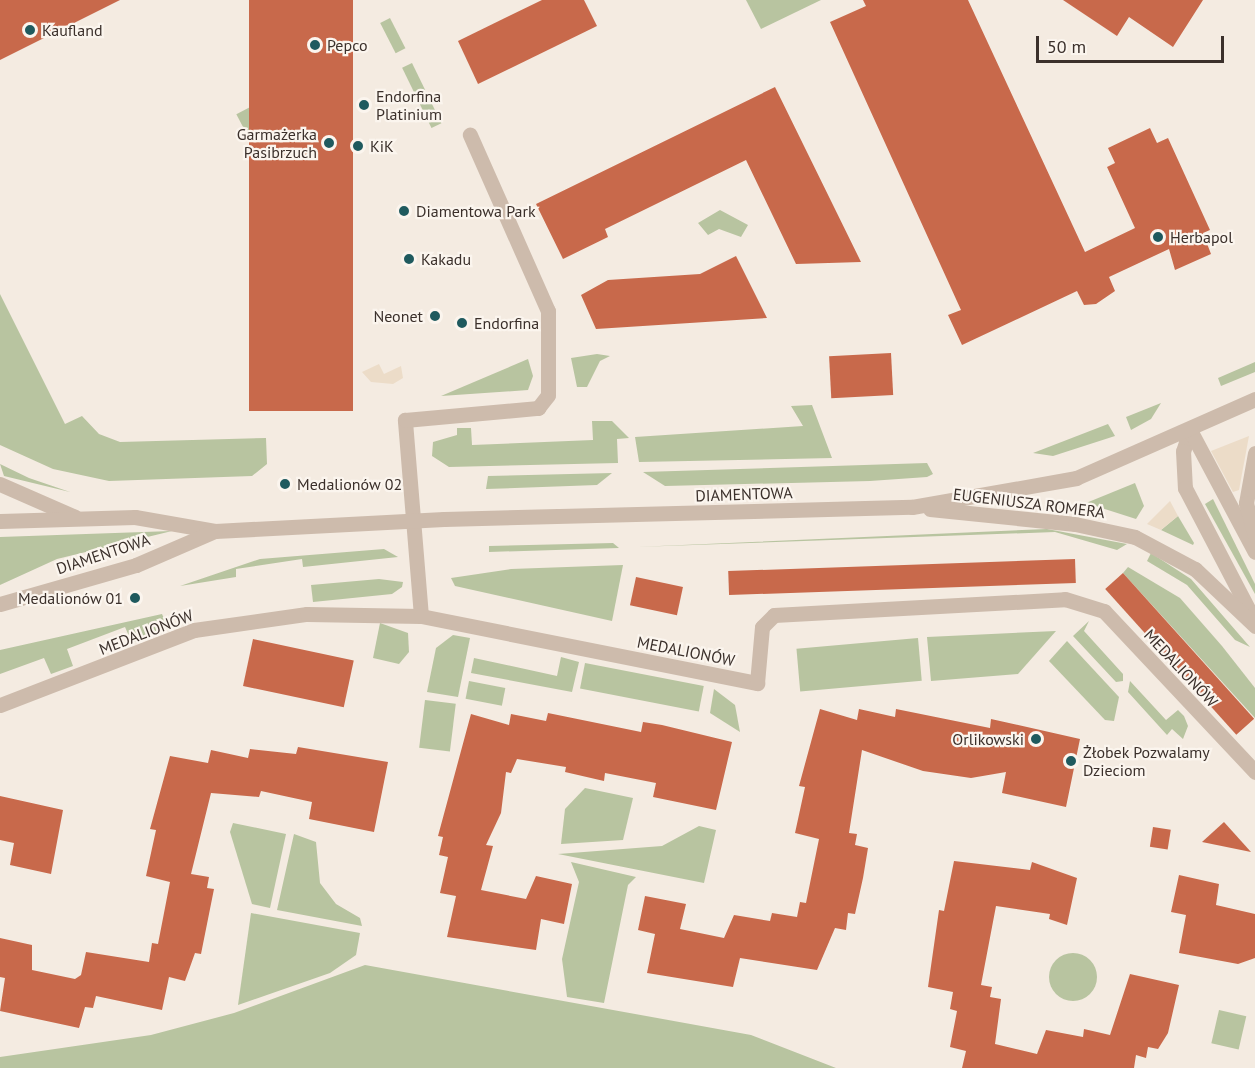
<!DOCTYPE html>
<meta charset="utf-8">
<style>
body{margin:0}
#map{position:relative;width:1255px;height:1068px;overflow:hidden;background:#f4ebe1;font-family:"PT Sans",sans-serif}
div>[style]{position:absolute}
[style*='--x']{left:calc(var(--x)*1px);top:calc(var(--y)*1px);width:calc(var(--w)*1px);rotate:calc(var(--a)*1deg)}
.green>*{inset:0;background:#b8c4a0;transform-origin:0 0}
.round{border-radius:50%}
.plaza>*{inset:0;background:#ecdcc8;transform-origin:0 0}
.building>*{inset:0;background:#c8694b;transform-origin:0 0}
.minor>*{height:15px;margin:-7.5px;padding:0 7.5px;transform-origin:7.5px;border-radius:7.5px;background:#cdbbac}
.tertiary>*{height:15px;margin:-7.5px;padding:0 7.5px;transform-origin:7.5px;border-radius:7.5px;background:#cdbbac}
.dots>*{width:16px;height:16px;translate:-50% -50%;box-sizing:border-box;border:3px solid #fbf5ee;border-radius:50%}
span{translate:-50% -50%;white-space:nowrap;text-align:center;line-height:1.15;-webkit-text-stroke:4.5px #fbf5ee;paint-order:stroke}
.poi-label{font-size:16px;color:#3b302b}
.left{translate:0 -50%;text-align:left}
.right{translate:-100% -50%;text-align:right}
.street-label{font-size:16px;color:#3b302b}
.scale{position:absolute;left:1036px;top:36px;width:188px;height:27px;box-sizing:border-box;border:3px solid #3b302b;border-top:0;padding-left:8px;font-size:18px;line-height:21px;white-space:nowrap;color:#3b302b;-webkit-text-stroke:4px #fbf5ee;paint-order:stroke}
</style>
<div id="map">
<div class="green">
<div style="clip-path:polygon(746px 0,821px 0,761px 29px)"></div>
<div style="left:390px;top:18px;width:34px;height:11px;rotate:63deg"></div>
<div style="left:412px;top:63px;width:67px;height:11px;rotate:64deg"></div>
<div style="left:269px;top:97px;width:21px;height:37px;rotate:62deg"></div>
<div style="clip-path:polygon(720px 210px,748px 225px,741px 237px,719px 229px,708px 235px,698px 223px)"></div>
<div style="left:274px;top:283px;width:43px;height:14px;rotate:64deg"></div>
<div style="clip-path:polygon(0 294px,65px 424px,82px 416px,99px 434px,120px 442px,266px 438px,267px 464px,252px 476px,109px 481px,53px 469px,0 445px)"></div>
<div style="clip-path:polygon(597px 354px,610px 356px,600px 361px,587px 387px,577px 387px,571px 358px)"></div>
<div style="clip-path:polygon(528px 359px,533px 376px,528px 390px,441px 396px)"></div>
<div style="clip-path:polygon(1255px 362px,1255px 372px,1221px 386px,1218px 378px)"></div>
<div style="clip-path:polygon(1161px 403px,1151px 419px,1131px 430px,1126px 417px)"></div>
<div style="clip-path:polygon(812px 405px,832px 458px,639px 462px,635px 437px,803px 426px,791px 406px)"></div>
<div style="clip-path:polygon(592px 421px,612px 421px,629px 438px,617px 439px,618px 463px,449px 467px,432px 456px,433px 442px,457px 435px,457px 428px,471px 428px,472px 445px,593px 440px)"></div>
<div style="clip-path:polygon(1108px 424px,1115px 436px,1053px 456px,1033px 453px)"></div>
<div style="clip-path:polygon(927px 463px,933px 474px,927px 477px,870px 481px,665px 486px,643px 472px)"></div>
<div style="clip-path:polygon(0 464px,29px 478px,70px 492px,4px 476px)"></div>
<div style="clip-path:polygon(612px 473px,597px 485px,486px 489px,488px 476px)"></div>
<div style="clip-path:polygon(1135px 483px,1144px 506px,1136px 519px,1086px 503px)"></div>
<div style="clip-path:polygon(1213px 499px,1255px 584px,1255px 594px,1205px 504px)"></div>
<div style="clip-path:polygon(1178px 516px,1194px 543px,1193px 545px,1161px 530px)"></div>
<div style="clip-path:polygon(1047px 529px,1127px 544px,1117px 550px,1055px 532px,636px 547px)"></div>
<div style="clip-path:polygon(172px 531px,57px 559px,0 585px,0 537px)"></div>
<div style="clip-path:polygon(613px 543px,619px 548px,489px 552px,489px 546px)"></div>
<div style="clip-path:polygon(384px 549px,398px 557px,303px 567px,302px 559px,236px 569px,236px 577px,180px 586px,260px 559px)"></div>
<div style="clip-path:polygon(1151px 553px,1191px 579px,1250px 647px,1235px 640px,1187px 585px,1147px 561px)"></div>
<div style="clip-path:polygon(623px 565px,612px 621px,455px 586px,451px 578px,511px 569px)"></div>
<div style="clip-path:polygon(1128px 567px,1180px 598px,1222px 646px,1255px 688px,1255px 718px,1123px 573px)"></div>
<div style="clip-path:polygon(379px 579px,403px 582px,402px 587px,392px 594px,313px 602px,311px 585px)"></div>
<div style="clip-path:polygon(162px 614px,168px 628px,132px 643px,125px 627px,67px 649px,73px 666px,51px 674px,44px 658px,0 674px,0 650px)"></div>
<div style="clip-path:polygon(1089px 621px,1084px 631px,1123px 674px,1123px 681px,1116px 682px,1073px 636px)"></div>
<div style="clip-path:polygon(380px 623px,408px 633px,409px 652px,399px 664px,373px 658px)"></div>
<div style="clip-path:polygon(1056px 631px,1018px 674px,931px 681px,927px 637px)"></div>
<div style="clip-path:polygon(453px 635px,470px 638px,458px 697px,427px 692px,436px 648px)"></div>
<div style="left:918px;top:638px;width:43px;height:122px;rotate:85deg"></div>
<div style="clip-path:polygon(1067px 641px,1119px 697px,1114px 721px,1105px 720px,1049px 661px)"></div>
<div style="clip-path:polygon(561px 657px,579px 662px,572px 692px,471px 673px,474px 658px,557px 676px)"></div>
<div style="left:585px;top:663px;width:121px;height:26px;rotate:11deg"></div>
<div style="left:469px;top:681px;width:37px;height:18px;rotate:11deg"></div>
<div style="clip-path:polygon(1130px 681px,1166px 720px,1178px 710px,1184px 716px,1188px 726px,1183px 739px,1172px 729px,1167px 735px,1128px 692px)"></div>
<div style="clip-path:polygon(714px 689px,735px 705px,740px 732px,710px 713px)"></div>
<div style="left:425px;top:700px;width:31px;height:48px;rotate:7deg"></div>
<div style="clip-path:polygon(585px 788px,633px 798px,623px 840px,561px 844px,565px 809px)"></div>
<div style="clip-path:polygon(233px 823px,286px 834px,270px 908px,252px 904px,230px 832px)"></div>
<div style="clip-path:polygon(699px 826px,716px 830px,704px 883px,558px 854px,662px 846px)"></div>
<div style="clip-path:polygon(294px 834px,316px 842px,320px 883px,336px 904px,360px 918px,362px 926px,277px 910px)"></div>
<div style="clip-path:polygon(571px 862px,636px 877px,628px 885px,604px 1003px,567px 997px,562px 959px,579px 882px)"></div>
<div style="clip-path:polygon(251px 913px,360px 933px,356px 955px,330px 973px,238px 1005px)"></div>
<div class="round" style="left:1049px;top:953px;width:48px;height:48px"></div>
<div style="clip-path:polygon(365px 965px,751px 1035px,836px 1068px,0 1068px,0 1057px,151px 1035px,234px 1013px)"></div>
<div style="left:1219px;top:1010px;width:28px;height:34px;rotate:13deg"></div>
</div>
<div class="plaza">
<div style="left:279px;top:116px;width:14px;height:38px;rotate:65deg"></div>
<div style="clip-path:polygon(379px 364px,384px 374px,401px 366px,403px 378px,393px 384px,371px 382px,362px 372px)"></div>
<div style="clip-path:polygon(1249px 436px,1239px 490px,1233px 492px,1211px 451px)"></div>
<div style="clip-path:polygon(1170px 501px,1178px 516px,1161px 530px,1147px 524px)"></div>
</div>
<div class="building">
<div style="clip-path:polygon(0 0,120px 0,0 60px)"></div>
<div style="left:249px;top:0;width:104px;height:411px"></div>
<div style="clip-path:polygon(542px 0,584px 0,597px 26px,478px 84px,458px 41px)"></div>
<div style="clip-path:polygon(863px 0,968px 0,1085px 252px,1135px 228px,1107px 167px,1115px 163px,1108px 148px,1150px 128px,1157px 143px,1168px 138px,1210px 230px,1203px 233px,1211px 254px,1175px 270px,1169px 249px,1109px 277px,1115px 291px,1096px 304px,1084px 305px,1077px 291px,962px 345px,948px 315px,961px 310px,830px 22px,866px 6px)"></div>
<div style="clip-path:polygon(1063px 0,1203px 0,1173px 47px,1129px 17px,1117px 36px)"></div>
<div style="clip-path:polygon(775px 87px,861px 262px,796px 264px,746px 160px,605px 229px,608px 237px,563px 259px,536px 204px)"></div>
<div style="clip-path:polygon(736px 256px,767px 318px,596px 329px,581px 295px,608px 280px,700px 274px)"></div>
<div style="left:891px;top:353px;width:42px;height:62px;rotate:87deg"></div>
<div style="left:1075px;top:559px;width:24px;height:347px;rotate:88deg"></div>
<div style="left:1123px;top:573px;width:196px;height:24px;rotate:48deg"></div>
<div style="left:636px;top:577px;width:48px;height:29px;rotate:12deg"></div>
<div style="left:253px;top:639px;width:103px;height:48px;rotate:12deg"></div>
<div style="clip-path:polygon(820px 709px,857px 720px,859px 709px,895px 717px,896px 709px,990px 728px,991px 719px,1080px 739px,1066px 807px,1002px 793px,1006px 772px,971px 778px,923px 771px,862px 750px,849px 833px,857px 834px,855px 845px,868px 848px,863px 878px,855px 914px,848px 913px,846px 930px,835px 928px,817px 970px,740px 958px,733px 987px,647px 973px,655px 934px,638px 930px,645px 896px,686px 904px,680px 929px,724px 938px,734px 915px,770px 921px,772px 913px,797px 917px,800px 902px,806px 903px,819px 839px,795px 833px,805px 787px,799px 786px)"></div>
<div style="clip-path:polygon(548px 713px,641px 732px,643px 722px,662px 725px,732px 742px,716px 810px,653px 797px,656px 783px,605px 773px,604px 781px,565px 772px,566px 767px,517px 759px,511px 773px,506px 772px,501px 813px,486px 845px,493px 846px,481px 890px,526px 899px,536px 876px,572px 884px,564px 924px,541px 919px,536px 950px,447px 937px,456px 896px,440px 893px,448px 857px,439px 855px,443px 837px,438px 836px,471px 714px,509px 725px,511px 714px,546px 721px)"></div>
<div style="clip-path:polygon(298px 747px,388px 762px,374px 832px,309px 819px,312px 802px,261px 791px,259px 797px,211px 793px,191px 874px,209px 877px,207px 888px,214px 889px,201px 954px,195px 953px,185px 981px,169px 977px,162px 1010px,96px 996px,93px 1008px,85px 1007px,79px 1028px,0 1011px,5px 978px,0 977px,0 938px,32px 945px,32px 970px,75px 979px,81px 975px,86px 952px,149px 962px,152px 943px,158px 944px,170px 882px,146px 876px,156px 830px,150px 829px,170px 756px,208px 763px,211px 750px,248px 758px,250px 749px,296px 754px)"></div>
<div style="clip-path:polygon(0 796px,63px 810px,51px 874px,10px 865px,14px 843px,0 840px)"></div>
<div style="clip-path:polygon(1224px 822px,1251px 852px,1202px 842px)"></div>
<div style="left:1153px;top:827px;width:18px;height:20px;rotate:9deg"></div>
<div style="clip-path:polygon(954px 861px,1030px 870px,1032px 862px,1077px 878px,1067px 925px,1049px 919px,1050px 914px,996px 906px,981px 985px,992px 987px,990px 997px,1001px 999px,995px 1044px,1037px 1054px,1046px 1030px,1083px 1037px,1084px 1029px,1110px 1035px,1130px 974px,1179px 985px,1168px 1033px,1158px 1049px,1148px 1047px,1146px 1058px,1136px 1055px,1134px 1068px,962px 1068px,966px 1051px,950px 1047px,957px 1011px,950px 1009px,953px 992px,928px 987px,939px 910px,944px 911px)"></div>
<div style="clip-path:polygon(1179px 875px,1219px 884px,1216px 905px,1255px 914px,1255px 958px,1238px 964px,1179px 953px,1186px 915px,1171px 912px)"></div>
</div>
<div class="minor">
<div style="--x:421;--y:616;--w:197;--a:-94.7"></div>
<div style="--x:405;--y:420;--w:134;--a:-5.2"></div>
<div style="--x:538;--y:408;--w:16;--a:-52"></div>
<div style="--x:548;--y:395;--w:84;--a:-90"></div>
<div style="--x:548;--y:311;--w:193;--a:-113.9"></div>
<div style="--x:0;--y:705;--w:208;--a:-21.1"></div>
<div style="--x:194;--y:630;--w:114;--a:-8.1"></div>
<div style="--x:307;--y:614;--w:114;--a:1"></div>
<div style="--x:421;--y:616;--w:343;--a:11.3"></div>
<div style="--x:757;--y:683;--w:56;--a:-84.9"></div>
<div style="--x:762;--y:627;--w:17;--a:-45"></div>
<div style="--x:774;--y:615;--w:291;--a:-3.1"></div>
<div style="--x:1065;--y:599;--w:41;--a:17.1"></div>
<div style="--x:1104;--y:611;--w:221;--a:46.8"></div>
</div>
<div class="tertiary">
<div style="--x:1190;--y:430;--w:22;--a:108"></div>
<div style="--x:1183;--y:451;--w:37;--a:87"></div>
<div style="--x:1185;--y:488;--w:144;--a:62.4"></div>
<div style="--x:1190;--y:430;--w:138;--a:62"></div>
<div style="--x:1255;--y:453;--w:51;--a:100.2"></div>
<div style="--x:1246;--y:503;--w:34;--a:75"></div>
<div style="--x:0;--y:484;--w:82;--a:23.7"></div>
<div style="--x:930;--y:509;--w:146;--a:5.9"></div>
<div style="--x:1075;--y:524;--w:61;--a:12.2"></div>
<div style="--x:1135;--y:537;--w:68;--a:28.1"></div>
<div style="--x:1195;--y:569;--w:83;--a:43.5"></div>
<div style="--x:0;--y:521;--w:135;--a:-1.7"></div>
<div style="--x:135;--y:517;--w:81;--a:9.9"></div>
<div style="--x:215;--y:531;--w:229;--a:-3"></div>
<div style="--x:444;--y:519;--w:468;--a:-1.5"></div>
<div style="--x:912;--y:507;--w:167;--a:-10"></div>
<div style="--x:1076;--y:478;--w:196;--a:-23.8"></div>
<div style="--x:0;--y:604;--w:141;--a:-16"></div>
<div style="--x:136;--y:565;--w:86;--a:-23.3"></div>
</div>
<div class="dots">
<div style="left:30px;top:30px;background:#1f5a5e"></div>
<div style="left:315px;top:45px;background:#1f5a5e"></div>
<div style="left:364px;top:105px;background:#1f5a5e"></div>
<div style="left:329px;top:143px;background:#1f5a5e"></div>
<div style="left:358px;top:146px;background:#1f5a5e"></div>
<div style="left:404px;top:211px;background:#1f5a5e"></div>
<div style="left:1158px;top:237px;background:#1f5a5e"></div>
<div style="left:409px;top:259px;background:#1f5a5e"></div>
<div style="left:435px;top:316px;background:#1f5a5e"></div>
<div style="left:462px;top:323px;background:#1f5a5e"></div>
<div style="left:285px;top:484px;background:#1f5a5e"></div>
<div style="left:135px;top:598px;background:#1f5a5e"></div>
<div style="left:1036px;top:739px;background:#1f5a5e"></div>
<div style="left:1071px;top:761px;background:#1f5a5e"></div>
</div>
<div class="poi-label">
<span class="left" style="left:42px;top:30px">Kaufland</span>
<span class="left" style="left:327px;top:45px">Pepco</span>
<span class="left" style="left:376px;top:105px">Endorfina<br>Platinium</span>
<span class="right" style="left:317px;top:143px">Garmażerka<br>Pasibrzuch</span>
<span class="left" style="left:370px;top:146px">KiK</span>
<span class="left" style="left:416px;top:211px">Diamentowa Park</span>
<span class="left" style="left:1170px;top:237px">Herbapol</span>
<span class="left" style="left:421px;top:259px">Kakadu</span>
<span class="right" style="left:423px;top:316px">Neonet</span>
<span class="left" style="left:474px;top:323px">Endorfina</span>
<span class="left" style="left:297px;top:484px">Medalionów 02</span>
<span class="right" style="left:123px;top:598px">Medalionów 01</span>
<span class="right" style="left:1024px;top:739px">Orlikowski</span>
<span class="left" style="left:1083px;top:761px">Żłobek Pozwalamy<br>Dzieciom</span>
</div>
<div class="street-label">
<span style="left:744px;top:494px;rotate:-2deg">DIAMENTOWA</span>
<span style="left:1029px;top:503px;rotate:7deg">EUGENIUSZA ROMERA</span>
<span style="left:103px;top:554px;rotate:-18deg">DIAMENTOWA</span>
<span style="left:146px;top:632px;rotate:-21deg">MEDALIONÓW</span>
<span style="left:686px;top:651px;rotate:11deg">MEDALIONÓW</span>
<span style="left:1181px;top:668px;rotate:47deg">MEDALIONÓW</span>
</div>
<div class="scale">50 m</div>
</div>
